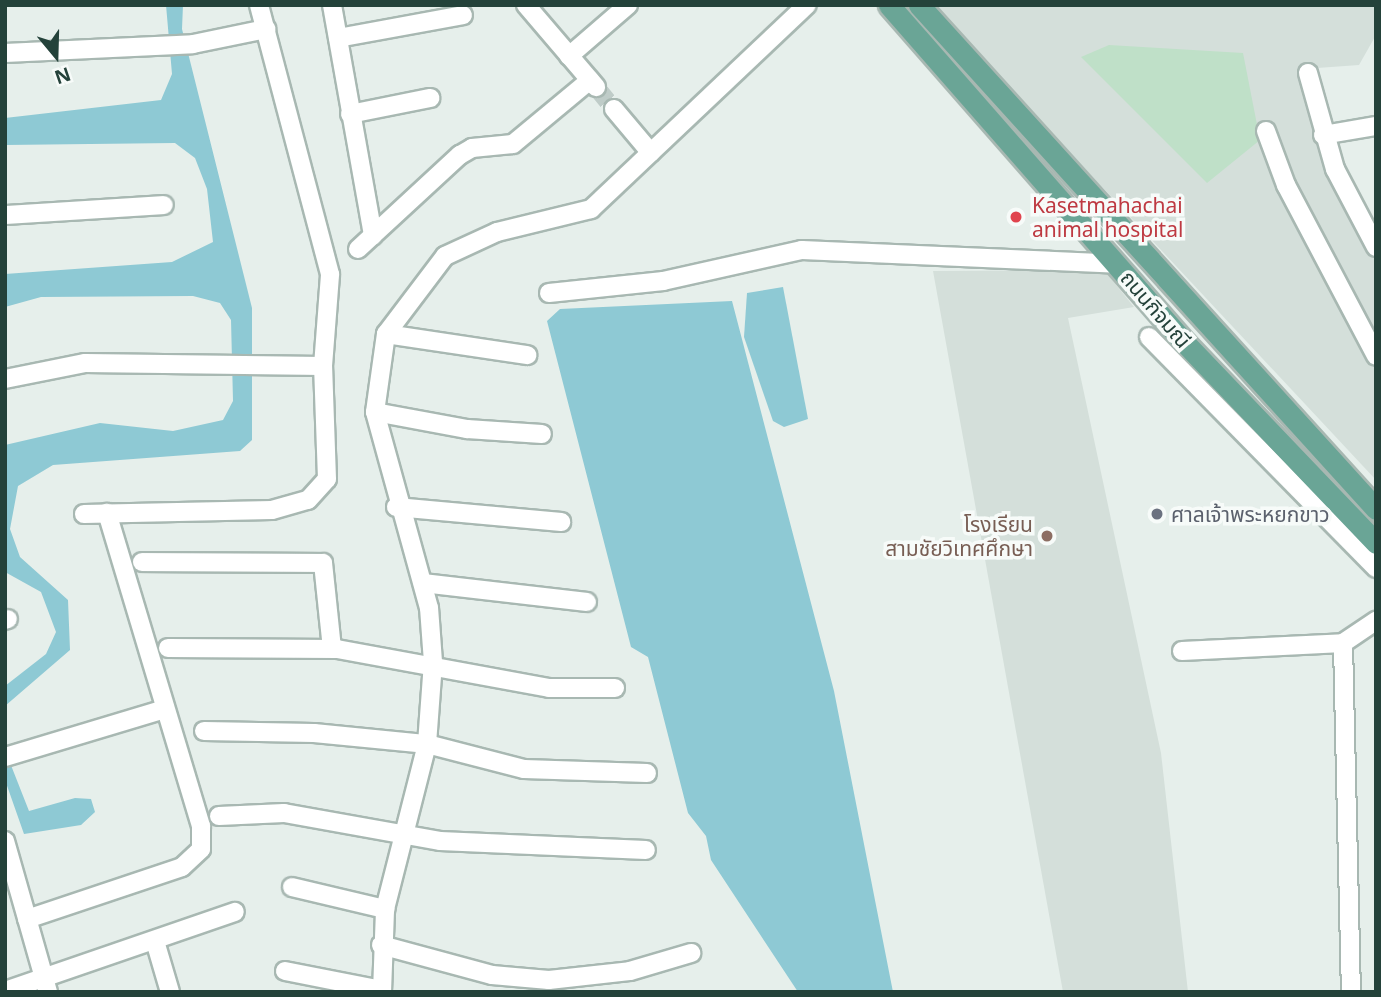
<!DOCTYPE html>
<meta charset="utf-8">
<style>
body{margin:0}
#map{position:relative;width:1381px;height:997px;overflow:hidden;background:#e6efeb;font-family:"Noto Sans","Noto Sans Thai",sans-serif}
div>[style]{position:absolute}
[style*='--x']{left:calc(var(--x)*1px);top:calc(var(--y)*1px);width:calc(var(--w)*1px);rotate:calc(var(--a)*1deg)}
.built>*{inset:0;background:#d4dfda}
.green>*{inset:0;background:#bfe0c8}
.water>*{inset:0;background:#8ec9d4}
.minor-tunnel>*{height:18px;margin-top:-9px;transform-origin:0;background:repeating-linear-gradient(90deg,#bfccc8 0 18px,transparent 0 27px)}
.roads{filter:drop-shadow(2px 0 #a8b8b2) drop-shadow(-2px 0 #a8b8b2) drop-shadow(0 2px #a8b8b2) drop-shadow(0 -2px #a8b8b2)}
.minor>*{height:18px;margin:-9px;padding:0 9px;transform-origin:9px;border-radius:9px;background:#fff}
.major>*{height:21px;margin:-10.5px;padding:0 10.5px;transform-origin:10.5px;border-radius:10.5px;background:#6aa596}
.dots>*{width:19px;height:19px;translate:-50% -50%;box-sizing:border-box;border:4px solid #f7fbf9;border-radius:50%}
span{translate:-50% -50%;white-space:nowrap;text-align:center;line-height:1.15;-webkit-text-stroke:7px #f7fbf9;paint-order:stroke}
.health-label{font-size:21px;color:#be3a42}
.left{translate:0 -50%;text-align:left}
.street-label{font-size:21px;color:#24423a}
.worship-label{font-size:21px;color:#5b616d}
.education-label{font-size:21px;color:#785e54}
.right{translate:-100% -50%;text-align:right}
.frame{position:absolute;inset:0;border:7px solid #24423a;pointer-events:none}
.north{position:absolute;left:21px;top:21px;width:70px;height:70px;-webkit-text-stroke:5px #f7fbf9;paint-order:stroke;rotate:161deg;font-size:19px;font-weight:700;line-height:28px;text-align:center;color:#24423a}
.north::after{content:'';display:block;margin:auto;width:24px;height:32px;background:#24423a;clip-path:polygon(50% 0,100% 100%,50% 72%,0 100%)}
</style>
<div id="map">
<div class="built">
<div style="clip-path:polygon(932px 5px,1376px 5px,1376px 35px,1359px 65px,1303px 69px,1376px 253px,1376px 480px)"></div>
<div style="clip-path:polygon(1104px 270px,1134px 307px,1068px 318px,1161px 753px,1188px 992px,1063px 992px,933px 271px)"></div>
</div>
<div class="green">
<div style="clip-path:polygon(1109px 45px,1243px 53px,1260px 140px,1207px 183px,1081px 57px)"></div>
</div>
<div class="water">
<div style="clip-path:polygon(166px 5px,183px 5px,182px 29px,252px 308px,252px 440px,240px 451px,53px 465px,18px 486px,10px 529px,20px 557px,68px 600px,70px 650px,5px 706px,5px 686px,46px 654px,56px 632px,41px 592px,5px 572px,5px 445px,100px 423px,173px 431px,223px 420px,233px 401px,231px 320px,220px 303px,193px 296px,41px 297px,5px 307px,5px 274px,172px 262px,213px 242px,207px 189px,195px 158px,175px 143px,5px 145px,5px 118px,161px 100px,172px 74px)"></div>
<div style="clip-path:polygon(783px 287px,808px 419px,784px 427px,773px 421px,744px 337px,747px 293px)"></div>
<div style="clip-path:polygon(732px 301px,834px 691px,893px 992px,798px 992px,711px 860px,706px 836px,688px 813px,648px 657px,631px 647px,547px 321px,560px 309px)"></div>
<div style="clip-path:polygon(5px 750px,29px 811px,75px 798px,91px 799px,95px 812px,81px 825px,24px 834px,5px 780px)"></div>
</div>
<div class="minor-tunnel">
<div style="--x:596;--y:87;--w:28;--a:51"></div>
</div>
<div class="roads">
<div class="minor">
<div style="--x:332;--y:5;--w:234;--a:79.9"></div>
<div style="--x:526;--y:5;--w:108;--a:49.5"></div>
<div style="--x:338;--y:38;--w:127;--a:-10.4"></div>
<div style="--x:5;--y:53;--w:188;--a:-2.7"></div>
<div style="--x:193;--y:44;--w:75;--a:-11.6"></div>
<div style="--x:569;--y:56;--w:78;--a:-40.8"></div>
<div style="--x:1308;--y:73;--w:100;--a:74.3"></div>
<div style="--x:1335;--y:169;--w:88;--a:62.3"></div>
<div style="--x:614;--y:109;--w:57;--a:49.9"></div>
<div style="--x:350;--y:114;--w:82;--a:-11.3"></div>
<div style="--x:1266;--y:131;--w:58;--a:69.7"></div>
<div style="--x:1286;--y:185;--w:193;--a:62.2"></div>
<div style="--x:1323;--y:135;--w:54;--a:-9.6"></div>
<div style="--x:5;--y:215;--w:159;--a:-3.6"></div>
<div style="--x:358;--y:249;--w:139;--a:-42.7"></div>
<div style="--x:460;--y:155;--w:14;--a:-30"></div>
<div style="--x:472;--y:148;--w:41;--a:-5.6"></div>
<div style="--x:513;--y:144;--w:100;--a:-39.7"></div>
<div style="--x:549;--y:293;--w:115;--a:-6"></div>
<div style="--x:663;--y:281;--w:142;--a:-12.6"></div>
<div style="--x:802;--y:250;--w:315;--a:2.5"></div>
<div style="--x:386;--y:334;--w:143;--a:8.5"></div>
<div style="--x:1149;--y:337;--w:324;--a:45.5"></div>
<div style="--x:5;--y:379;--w:82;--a:-11.3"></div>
<div style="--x:85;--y:363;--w:238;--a:0.7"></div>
<div style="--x:375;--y:412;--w:94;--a:10.5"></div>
<div style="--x:467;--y:429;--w:75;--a:3.8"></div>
<div style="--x:396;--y:507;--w:166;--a:5.2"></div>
<div style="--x:84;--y:514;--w:188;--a:-1.2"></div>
<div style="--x:272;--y:510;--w:37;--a:-16"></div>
<div style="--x:308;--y:500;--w:28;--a:-48"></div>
<div style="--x:327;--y:479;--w:113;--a:-92"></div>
<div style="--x:323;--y:366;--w:92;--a:-85.6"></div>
<div style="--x:330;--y:274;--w:278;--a:-104.8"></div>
<div style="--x:142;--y:562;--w:181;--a:0.3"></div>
<div style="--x:323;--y:563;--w:86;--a:84"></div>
<div style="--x:423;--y:583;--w:165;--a:6.6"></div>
<div style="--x:5;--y:620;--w:3;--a:-18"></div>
<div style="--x:1343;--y:643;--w:349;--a:88.7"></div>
<div style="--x:168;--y:648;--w:169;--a:0.3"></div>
<div style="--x:337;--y:649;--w:216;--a:10.4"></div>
<div style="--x:549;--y:688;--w:66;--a:0"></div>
<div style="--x:1182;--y:651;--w:161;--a:-2.8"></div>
<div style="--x:1343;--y:643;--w:40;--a:-34"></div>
<div style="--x:204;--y:731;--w:110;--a:1"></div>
<div style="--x:314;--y:733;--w:114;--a:5.6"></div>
<div style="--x:427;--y:744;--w:100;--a:14.5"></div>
<div style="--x:524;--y:769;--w:123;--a:1.9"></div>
<div style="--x:5;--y:757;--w:167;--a:-16.7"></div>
<div style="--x:219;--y:816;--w:65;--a:-2.6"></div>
<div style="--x:284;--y:813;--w:158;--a:10.2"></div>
<div style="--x:440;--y:841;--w:206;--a:2.5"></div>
<div style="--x:5;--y:841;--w:157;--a:74.1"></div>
<div style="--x:292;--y:887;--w:96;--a:13.3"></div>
<div style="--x:27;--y:919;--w:163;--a:-18.5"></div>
<div style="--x:182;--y:867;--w:26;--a:-43"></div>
<div style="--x:201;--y:849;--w:23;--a:-90"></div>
<div style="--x:201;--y:826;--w:327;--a:-106.7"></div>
<div style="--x:155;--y:941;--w:53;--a:73.6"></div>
<div style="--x:381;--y:945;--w:115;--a:15.1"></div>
<div style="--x:492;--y:975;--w:57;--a:5"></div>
<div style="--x:549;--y:980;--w:81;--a:-6.3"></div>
<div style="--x:630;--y:971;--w:64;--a:-16.4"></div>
<div style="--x:285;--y:971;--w:99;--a:11.1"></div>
<div style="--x:5;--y:991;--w:243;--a:-19"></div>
<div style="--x:382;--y:992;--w:83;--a:-87.9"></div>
<div style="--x:385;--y:909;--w:170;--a:-75.7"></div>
<div style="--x:427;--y:744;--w:82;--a:-85.8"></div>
<div style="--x:433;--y:662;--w:54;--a:-94.2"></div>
<div style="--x:429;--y:608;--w:203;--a:-105.4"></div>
<div style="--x:375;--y:412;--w:79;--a:-82"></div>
<div style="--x:386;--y:334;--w:98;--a:-52.9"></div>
<div style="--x:445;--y:256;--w:57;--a:-24.8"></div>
<div style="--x:497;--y:232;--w:97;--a:-13.7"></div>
<div style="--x:591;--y:209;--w:297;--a:-43.4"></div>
</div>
<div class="major">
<div style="--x:889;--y:5;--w:449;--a:48.8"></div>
<div style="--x:1185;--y:343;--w:277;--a:46.3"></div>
<div style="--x:919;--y:5;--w:680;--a:47.8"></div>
</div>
</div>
<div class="dots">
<div style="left:1016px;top:217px;background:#e0444e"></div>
<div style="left:1157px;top:514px;background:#6b7280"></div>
<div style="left:1047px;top:536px;background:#8d6e63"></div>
</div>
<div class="health-label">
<span class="left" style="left:1032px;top:217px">Kasetmahachai<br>animal hospital</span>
</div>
<div class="street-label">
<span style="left:1156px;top:309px;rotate:49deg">ถนนกิจมณี</span>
</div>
<div class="worship-label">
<span class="left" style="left:1171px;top:514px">ศาลเจ้าพระหยกขาว</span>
</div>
<div class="education-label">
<span class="right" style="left:1033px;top:536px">โรงเรียน<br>สามชัยวิเทศศึกษา</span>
</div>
<div class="frame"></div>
<div class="north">N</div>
</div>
